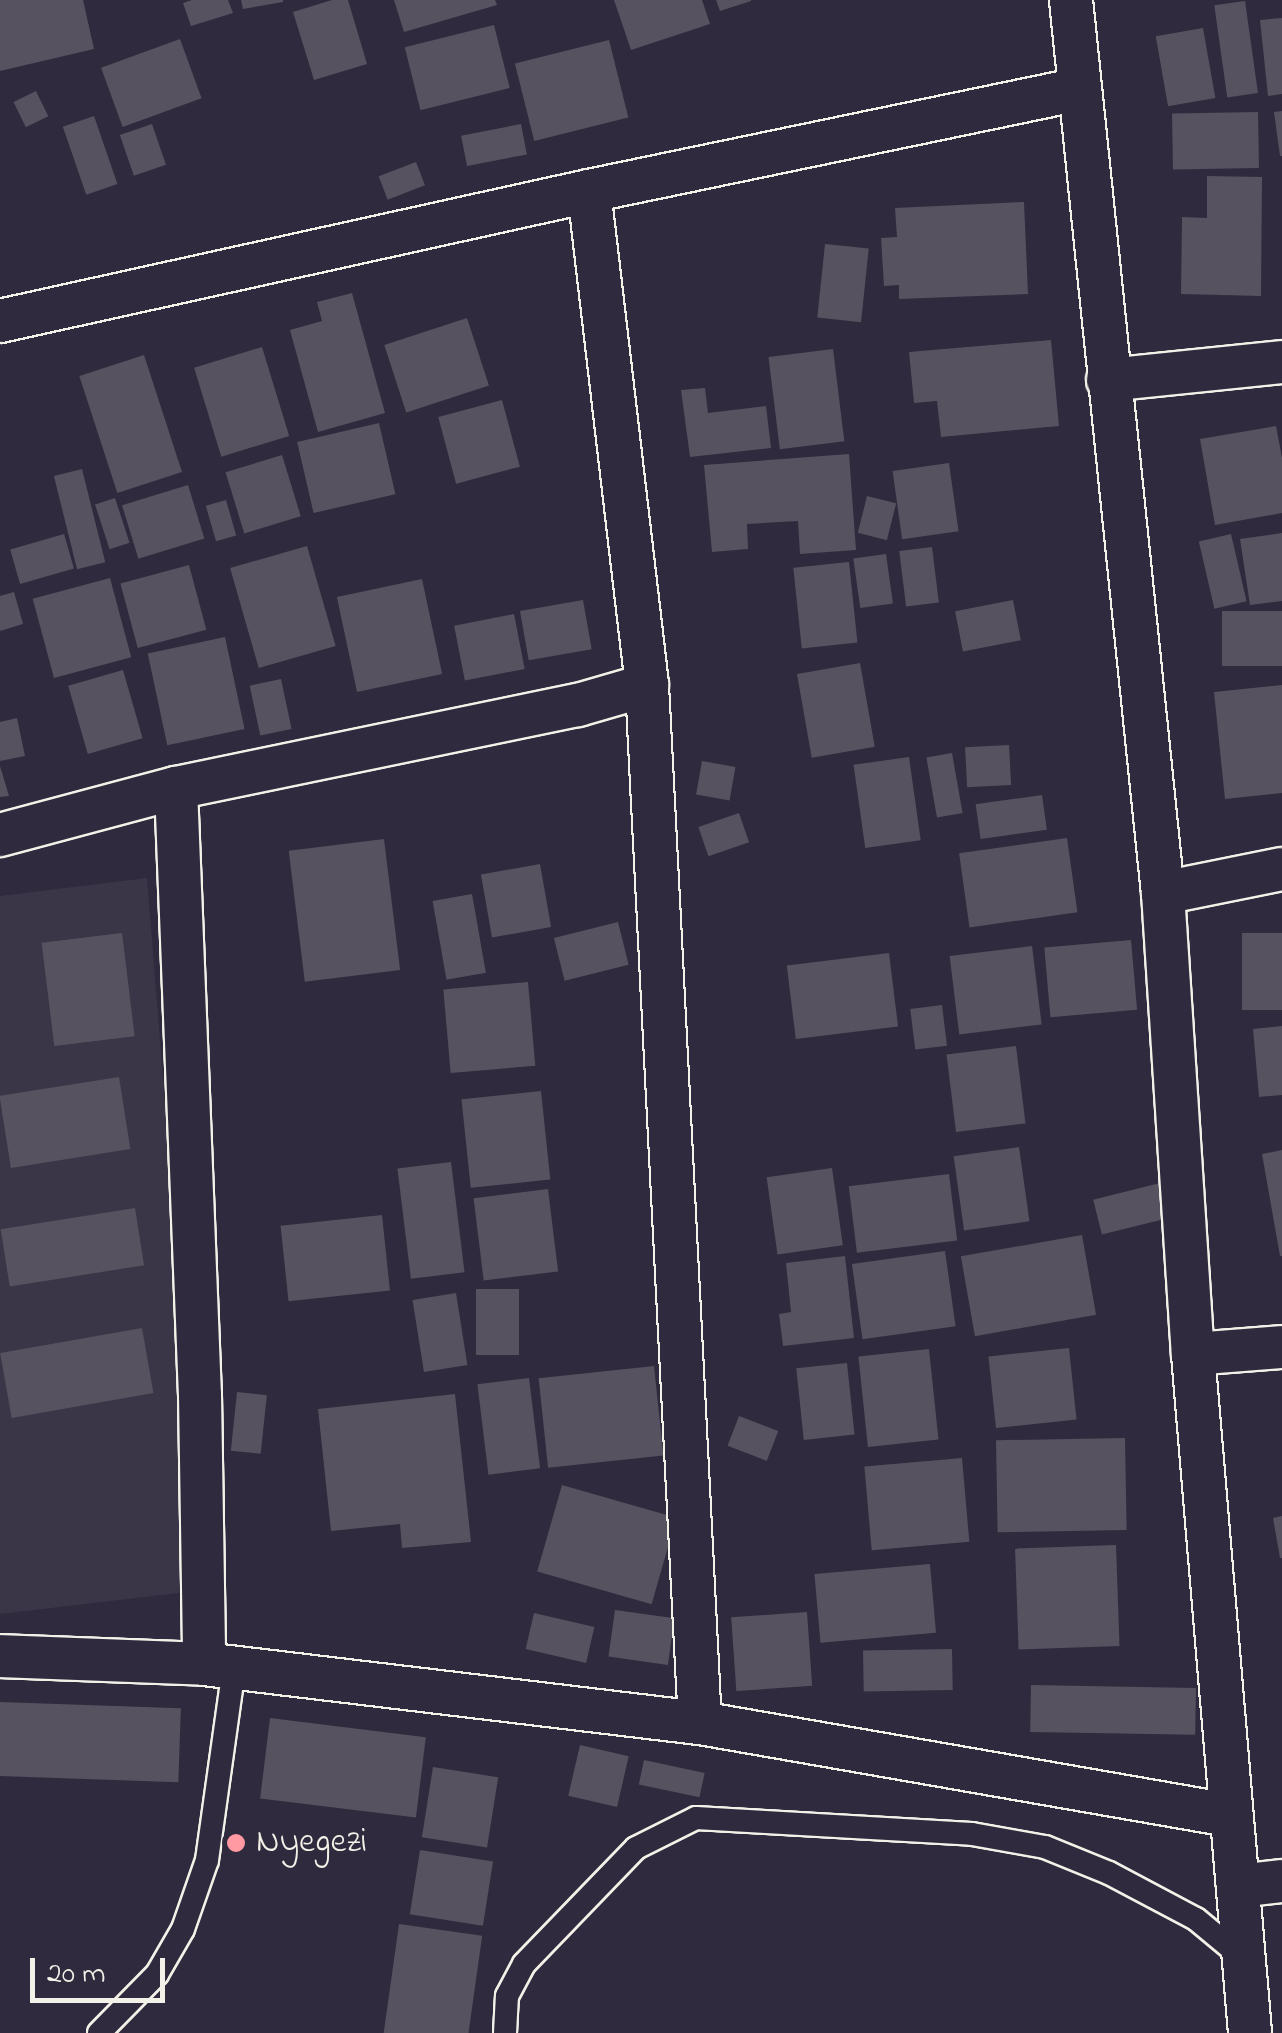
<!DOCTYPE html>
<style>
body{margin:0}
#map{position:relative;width:1282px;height:2033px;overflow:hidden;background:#2f2a3d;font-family:"Indie Flower",sans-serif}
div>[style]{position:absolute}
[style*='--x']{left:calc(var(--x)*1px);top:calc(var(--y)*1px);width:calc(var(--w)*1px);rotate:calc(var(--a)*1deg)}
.built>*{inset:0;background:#3b3647}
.building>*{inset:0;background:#56525f;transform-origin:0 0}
.roads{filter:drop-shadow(2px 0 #f4f1e8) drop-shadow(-2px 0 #f4f1e8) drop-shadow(0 2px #f4f1e8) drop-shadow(0 -2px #f4f1e8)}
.lane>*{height:22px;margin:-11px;padding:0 11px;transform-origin:11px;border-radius:11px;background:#2f2a3d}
.street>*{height:42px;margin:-21px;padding:0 21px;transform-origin:21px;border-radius:21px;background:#2f2a3d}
.dots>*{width:28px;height:28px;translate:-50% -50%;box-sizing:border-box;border:5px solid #2f2a3d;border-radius:50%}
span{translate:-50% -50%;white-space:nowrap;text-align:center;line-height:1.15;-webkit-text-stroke:10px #2f2a3d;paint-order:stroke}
.poi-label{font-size:35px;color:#f4f1e8}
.left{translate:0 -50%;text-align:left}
.scale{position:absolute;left:30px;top:1958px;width:135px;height:45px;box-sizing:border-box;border:5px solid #f4f1e8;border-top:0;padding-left:12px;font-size:30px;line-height:35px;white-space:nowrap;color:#f4f1e8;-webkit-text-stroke:8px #2f2a3d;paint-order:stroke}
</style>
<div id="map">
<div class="built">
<div style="clip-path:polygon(147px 878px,204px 1590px,0 1614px,0 896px)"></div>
</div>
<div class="building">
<div style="clip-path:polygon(0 0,83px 0,94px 49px,0 71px)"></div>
<div style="clip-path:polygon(192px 0,228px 0,233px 13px,191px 26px,183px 3px)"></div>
<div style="clip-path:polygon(241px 0,283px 0,283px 2px,243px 9px)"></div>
<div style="clip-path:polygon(332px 0,348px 0,367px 64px,314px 80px,293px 12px)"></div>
<div style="clip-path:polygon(394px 0,495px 0,497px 5px,404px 32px)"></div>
<div style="clip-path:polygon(614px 0,702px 0,710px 24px,631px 50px)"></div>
<div style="clip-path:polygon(716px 0,751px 0,751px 1px,720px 11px)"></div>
<div style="left:1245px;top:1px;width:93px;height:31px;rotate:82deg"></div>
<div style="clip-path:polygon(1282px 18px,1282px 94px,1268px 96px,1260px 20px)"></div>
<div style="left:494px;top:25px;width:65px;height:92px;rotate:76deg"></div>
<div style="left:1203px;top:28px;width:71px;height:48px;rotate:80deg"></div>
<div style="left:180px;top:39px;width:63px;height:84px;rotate:70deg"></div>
<div style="left:609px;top:40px;width:80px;height:97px;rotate:76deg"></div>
<div style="left:36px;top:91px;width:28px;height:25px;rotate:64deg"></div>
<div style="clip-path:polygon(1282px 111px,1282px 156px,1280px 156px,1274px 112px)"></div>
<div style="left:1258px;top:112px;width:56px;height:86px;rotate:89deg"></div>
<div style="left:94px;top:116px;width:72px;height:33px;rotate:71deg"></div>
<div style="left:152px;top:124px;width:43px;height:34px;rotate:71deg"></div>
<div style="left:521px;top:124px;width:31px;height:61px;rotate:79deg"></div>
<div style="left:416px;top:162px;width:25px;height:40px;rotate:69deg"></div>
<div style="clip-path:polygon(1207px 176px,1262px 177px,1261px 296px,1181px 294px,1182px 217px,1207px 218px)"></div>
<div style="clip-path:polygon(1024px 202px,1028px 294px,899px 299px,899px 285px,884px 286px,881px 238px,897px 237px,895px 208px)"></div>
<div style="left:825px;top:244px;width:44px;height:74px;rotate:6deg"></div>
<div style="clip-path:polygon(352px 293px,385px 413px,318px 432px,290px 330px,322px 321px,317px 302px)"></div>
<div style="left:467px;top:318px;width:71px;height:87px;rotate:72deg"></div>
<div style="clip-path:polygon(1051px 340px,1059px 426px,941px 437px,937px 401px,914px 403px,909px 352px)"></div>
<div style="left:262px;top:347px;width:93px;height:71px;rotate:73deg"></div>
<div style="left:833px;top:349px;width:93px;height:65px;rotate:83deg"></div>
<div style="left:144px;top:355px;width:123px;height:68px;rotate:72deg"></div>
<div style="clip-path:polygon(705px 388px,708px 413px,766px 406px,771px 448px,690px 457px,681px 390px)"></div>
<div style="left:502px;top:400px;width:69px;height:66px;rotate:75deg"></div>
<div style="left:379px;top:423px;width:73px;height:84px;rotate:77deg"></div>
<div style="clip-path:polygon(1276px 426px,1282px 458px,1282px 513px,1215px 525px,1200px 439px)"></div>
<div style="clip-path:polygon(849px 454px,856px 550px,800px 554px,798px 521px,747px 524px,748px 549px,712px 552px,704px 465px)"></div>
<div style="left:282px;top:455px;width:64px;height:59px;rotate:73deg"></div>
<div style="left:949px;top:463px;width:69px;height:57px;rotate:82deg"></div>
<div style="left:82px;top:469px;width:96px;height:29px;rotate:76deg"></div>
<div style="left:188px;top:485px;width:56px;height:69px;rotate:73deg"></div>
<div style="left:867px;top:496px;width:30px;height:38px;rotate:14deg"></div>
<div style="left:115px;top:498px;width:47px;height:21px;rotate:72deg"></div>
<div style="left:226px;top:500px;width:37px;height:21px;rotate:74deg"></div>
<div style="clip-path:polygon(1282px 533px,1282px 601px,1250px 605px,1240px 539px)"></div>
<div style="left:64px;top:534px;width:36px;height:56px;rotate:74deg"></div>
<div style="left:1231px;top:534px;width:69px;height:33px;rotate:77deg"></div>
<div style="left:307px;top:546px;width:104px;height:80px;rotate:74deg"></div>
<div style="left:932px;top:547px;width:56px;height:33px;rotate:83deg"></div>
<div style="left:886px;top:554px;width:50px;height:33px;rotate:82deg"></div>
<div style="left:849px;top:562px;width:81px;height:56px;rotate:84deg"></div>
<div style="left:189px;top:565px;width:67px;height:71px;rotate:75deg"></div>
<div style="left:110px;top:578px;width:82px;height:80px;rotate:75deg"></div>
<div style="left:422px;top:579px;width:97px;height:87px;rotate:78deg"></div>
<div style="clip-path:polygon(14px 592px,23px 624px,0 631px,0 596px)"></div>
<div style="left:583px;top:600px;width:50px;height:64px;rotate:80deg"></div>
<div style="left:1013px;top:600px;width:41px;height:59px;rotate:79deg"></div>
<div style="left:1282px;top:611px;width:55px;height:60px;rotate:90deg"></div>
<div style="left:514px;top:614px;width:56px;height:61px;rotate:79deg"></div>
<div style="left:225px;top:637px;width:94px;height:79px;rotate:78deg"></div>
<div style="left:860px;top:663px;width:85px;height:64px;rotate:80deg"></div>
<div style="left:123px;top:670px;width:71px;height:57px;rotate:74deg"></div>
<div style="left:281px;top:679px;width:51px;height:32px;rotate:78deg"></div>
<div style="clip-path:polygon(1282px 685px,1282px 793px,1225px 799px,1214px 692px)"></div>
<div style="clip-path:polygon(17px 718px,25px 756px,0 761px,0 722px)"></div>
<div style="left:1009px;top:745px;width:40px;height:44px;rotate:87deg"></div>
<div style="left:952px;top:753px;width:61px;height:26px;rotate:80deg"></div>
<div style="left:909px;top:757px;width:84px;height:56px;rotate:82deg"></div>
<div style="left:702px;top:761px;width:34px;height:34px;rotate:10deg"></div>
<div style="clip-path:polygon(0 766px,9px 796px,0 797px)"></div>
<div style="left:1042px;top:795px;width:35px;height:67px;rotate:82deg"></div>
<div style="left:739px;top:813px;width:31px;height:43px;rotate:71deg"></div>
<div style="left:1067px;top:838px;width:75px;height:109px;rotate:82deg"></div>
<div style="left:384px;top:839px;width:132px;height:96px;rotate:83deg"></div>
<div style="left:540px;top:864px;width:64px;height:60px;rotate:80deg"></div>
<div style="left:472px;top:894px;width:80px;height:40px;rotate:80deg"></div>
<div style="left:618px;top:922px;width:44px;height:66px;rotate:76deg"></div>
<div style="left:122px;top:933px;width:104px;height:81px;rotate:83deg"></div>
<div style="left:1282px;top:933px;width:77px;height:40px;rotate:90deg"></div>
<div style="left:1131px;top:940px;width:70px;height:87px;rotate:85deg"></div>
<div style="left:1032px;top:946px;width:79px;height:83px;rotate:83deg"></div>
<div style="left:889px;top:953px;width:74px;height:103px;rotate:83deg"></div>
<div style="left:528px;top:982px;width:84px;height:85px;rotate:85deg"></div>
<div style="left:942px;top:1005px;width:41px;height:32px;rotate:83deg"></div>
<div style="clip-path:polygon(1282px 1026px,1282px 1095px,1259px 1097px,1253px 1029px)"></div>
<div style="left:1016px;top:1046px;width:78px;height:70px;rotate:83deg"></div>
<div style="left:119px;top:1077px;width:73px;height:121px;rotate:81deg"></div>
<div style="left:541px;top:1091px;width:89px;height:80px;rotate:84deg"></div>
<div style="left:1019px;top:1147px;width:75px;height:66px;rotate:82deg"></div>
<div style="clip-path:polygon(1282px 1150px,1282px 1256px,1280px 1256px,1262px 1154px)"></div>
<div style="left:451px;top:1162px;width:111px;height:54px;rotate:83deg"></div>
<div style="left:832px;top:1168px;width:78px;height:66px;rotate:82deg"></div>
<div style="left:949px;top:1174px;width:67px;height:101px;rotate:83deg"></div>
<div style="left:1164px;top:1182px;width:36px;height:73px;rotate:76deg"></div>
<div style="left:548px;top:1189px;width:83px;height:75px;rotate:83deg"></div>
<div style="left:135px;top:1208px;width:58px;height:136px;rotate:81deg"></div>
<div style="left:382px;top:1215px;width:76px;height:102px;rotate:84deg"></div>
<div style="left:1082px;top:1235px;width:81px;height:123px;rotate:80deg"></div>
<div style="left:945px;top:1251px;width:76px;height:94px;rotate:82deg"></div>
<div style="clip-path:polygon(845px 1256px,854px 1338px,783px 1346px,779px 1314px,791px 1312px,786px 1263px)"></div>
<div style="left:476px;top:1289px;width:43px;height:66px"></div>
<div style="left:456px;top:1293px;width:73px;height:44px;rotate:81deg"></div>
<div style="left:142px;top:1328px;width:66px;height:144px;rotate:80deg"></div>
<div style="left:1069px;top:1348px;width:72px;height:81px;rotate:84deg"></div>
<div style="left:929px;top:1349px;width:91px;height:71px;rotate:84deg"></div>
<div style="left:847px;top:1363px;width:72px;height:51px;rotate:84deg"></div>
<div style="left:654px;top:1366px;width:90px;height:116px;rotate:84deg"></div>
<div style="left:529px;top:1378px;width:91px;height:52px;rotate:83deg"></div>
<div style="left:237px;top:1392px;width:30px;height:59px;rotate:6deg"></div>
<div style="clip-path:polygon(455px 1394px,471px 1542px,402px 1548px,400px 1524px,331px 1531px,318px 1409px)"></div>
<div style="left:739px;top:1416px;width:42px;height:32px;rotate:21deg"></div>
<div style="left:1125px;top:1438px;width:92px;height:129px;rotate:89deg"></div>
<div style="left:962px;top:1458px;width:84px;height:98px;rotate:85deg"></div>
<div style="left:562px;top:1485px;width:119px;height:90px;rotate:16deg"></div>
<div style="clip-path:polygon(1282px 1516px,1282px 1558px,1280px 1558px,1273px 1518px)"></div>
<div style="left:1116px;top:1545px;width:101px;height:101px;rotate:88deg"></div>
<div style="left:930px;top:1564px;width:69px;height:116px;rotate:85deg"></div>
<div style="left:615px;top:1610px;width:60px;height:47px;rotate:8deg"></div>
<div style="left:807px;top:1612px;width:74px;height:76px;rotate:86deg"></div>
<div style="left:534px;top:1613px;width:62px;height:37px;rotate:13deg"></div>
<div style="left:952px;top:1649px;width:41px;height:89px;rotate:89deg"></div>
<div style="left:1031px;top:1685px;width:165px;height:47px;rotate:1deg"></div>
<div style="left:0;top:1702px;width:181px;height:74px;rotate:2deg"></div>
<div style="left:270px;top:1718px;width:157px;height:81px;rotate:7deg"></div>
<div style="left:580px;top:1745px;width:50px;height:52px;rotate:13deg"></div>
<div style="left:644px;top:1760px;width:62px;height:25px;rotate:12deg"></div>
<div style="left:433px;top:1767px;width:66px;height:71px;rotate:9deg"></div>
<div style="left:420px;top:1850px;width:74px;height:65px;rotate:9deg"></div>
<div style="left:399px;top:1924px;width:84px;height:110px;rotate:8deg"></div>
</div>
<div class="roads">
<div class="lane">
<div style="--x:99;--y:2033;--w:83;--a:-45.5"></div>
<div style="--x:157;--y:1974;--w:52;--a:-60"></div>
<div style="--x:183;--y:1929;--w:73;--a:-70.8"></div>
<div style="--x:207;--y:1860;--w:195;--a:-82"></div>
<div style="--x:505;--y:2033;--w:37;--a:-87"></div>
<div style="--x:507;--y:1996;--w:36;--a:-62"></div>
<div style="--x:524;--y:1964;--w:161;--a:-46"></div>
<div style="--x:636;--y:1848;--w:67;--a:-26.6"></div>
<div style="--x:696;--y:1818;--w:276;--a:3.3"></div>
<div style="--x:972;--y:1834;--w:74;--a:10.1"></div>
<div style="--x:1045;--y:1847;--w:69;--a:22.1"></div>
<div style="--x:1109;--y:1873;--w:98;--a:27.9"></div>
<div style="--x:1196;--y:1919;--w:61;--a:39.7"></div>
</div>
<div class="street">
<div style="--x:1071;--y:0;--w:898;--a:84.12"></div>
<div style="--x:1163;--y:893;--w:462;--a:86.3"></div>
<div style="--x:1193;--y:1354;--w:681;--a:85.2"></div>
<div style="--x:589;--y:191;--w:497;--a:83.3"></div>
<div style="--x:647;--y:685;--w:1039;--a:87.08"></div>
<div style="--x:0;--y:321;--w:603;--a:-12.45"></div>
<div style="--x:589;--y:191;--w:501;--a:-11.74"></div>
<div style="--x:1108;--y:380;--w:175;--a:-5.9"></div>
<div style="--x:176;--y:788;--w:607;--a:87.74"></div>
<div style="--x:200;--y:1395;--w:269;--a:89.1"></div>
<div style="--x:0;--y:835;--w:182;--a:-15"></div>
<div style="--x:176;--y:788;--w:410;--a:-11.7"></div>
<div style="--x:578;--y:705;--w:72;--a:-16.2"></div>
<div style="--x:1163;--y:893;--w:121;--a:-11.4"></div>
<div style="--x:1193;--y:1354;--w:89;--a:-4.5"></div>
<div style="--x:0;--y:1656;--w:204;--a:2.2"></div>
<div style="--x:204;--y:1664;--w:499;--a:6.8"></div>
<div style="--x:700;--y:1723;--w:537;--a:9.87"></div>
<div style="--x:1238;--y:1886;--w:44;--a:-6.5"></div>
</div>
</div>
<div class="dots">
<div style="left:236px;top:1843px;background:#ff9aa2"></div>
</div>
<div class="poi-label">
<span class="left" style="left:256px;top:1843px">Nyegezi</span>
</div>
<div class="scale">20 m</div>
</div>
